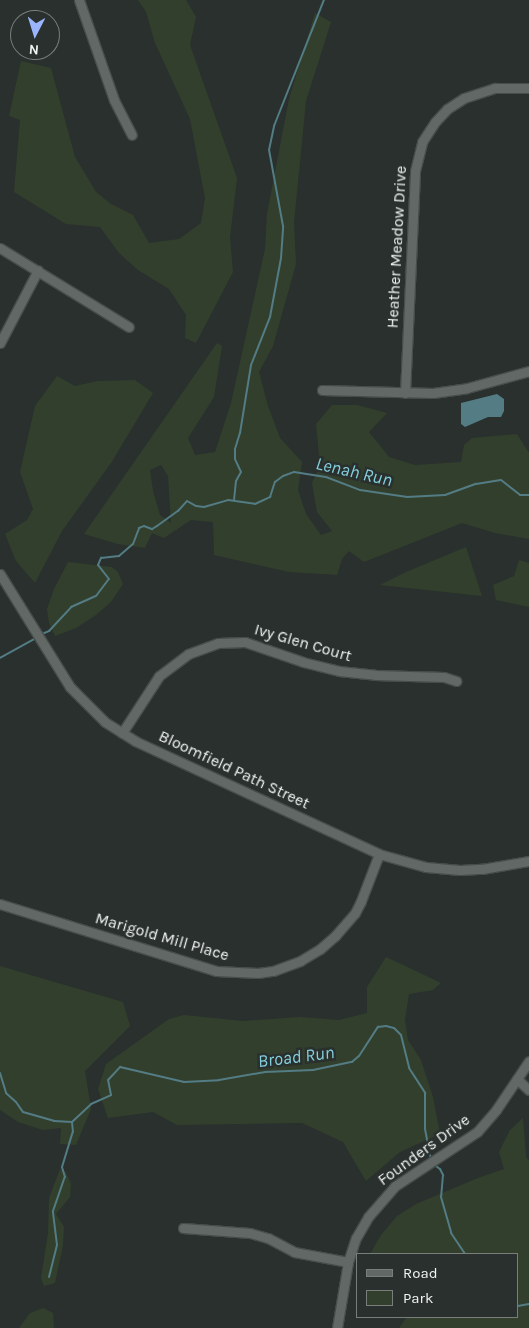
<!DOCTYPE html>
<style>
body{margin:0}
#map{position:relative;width:529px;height:1328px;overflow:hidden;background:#29302d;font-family:Karla,sans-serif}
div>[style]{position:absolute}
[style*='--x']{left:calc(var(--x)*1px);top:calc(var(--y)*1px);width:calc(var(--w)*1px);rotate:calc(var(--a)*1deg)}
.green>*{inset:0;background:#333f2d}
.water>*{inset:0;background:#537c84}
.stream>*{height:2px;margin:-1px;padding:0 1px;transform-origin:1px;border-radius:1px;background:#537c84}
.roads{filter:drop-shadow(1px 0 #474d4a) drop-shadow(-1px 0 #474d4a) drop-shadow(0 1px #474d4a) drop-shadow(0 -1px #474d4a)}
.minor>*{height:9px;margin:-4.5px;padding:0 4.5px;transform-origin:4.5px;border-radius:4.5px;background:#616866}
span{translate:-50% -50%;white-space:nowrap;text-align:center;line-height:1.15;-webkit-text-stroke:5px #29302d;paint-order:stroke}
.street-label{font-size:16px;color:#f0f4f3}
.water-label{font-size:18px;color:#84d0de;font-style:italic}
.legend{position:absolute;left:356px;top:1253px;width:162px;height:65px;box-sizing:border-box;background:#29302d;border:1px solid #797e7c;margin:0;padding:6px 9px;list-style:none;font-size:15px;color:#f0f4f3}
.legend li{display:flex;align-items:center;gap:10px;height:25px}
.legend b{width:25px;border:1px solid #797e7c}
.north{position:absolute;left:10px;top:10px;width:50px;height:50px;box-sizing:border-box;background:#29302d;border:1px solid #797e7c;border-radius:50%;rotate:185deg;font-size:14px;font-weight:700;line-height:20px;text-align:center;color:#f0f4f3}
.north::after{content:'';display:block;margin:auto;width:18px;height:22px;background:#9ab5fd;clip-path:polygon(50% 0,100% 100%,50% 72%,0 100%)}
</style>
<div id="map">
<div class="green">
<div style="clip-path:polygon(138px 0,186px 0,196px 17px,190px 45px,237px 178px,230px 237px,233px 272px,196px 343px,185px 338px,186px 315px,169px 289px,138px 270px,119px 253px,100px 227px,66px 224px,14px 192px,20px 120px,9px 116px,21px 61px,51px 68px,75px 157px,96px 192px,111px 204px,133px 215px,149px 243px,179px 239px,201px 223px,205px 198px,190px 119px,155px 43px,146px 12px)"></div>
<div style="clip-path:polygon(evenodd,315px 13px,331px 22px,306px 101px,294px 222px,296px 264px,273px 346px,259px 372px,268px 406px,280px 438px,302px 462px,298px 490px,306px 514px,321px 535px,332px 531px,317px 512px,312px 483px,320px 466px,316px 424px,332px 405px,357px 405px,387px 413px,369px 432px,389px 457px,415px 465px,461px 462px,464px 445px,472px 438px,517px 434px,529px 453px,529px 539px,495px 533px,462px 523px,364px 562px,349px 551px,342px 559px,337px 575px,289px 572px,214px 555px,213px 522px,191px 520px,164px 538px,152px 533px,145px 548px,118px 544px,84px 534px,217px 343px,222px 346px,214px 397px,188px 438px,195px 455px,215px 452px,231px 403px,265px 249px,267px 214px,289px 99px,315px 13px,161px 465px,168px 476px,171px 523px,160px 515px,153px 491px,150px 470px,161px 465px)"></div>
<div style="clip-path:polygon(57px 376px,75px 386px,98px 381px,135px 380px,153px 393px,111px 463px,62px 531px,35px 583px,16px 561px,5px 534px,27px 520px,33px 509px,20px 472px,35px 406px)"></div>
<div style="clip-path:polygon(466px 547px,482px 596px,380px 585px,406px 572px)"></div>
<div style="clip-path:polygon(519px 560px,529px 563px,529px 607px,496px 600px,493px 585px,514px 576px)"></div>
<div style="clip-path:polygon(68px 562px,112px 567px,118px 572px,123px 584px,111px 602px,96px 615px,76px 628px,55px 636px,49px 623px,47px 609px,54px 589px)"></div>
<div style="clip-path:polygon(386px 957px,441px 983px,433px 990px,409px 994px,405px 1020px,408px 1040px,421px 1060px,433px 1097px,440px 1134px,400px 1152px,366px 1181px,343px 1142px,302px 1123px,177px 1125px,153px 1112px,108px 1118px,98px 1089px,106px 1064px,169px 1019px,184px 1015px,243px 1021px,299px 1017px,339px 1020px,367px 1013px,367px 987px)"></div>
<div style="clip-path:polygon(0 966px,123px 1002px,130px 1026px,85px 1071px,91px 1109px,76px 1145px,60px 1144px,61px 1128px,43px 1130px,18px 1122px,0 1110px)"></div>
<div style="clip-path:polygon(523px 1118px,526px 1157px,529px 1161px,529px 1328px,399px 1328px,407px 1317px,518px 1317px,518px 1254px,370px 1254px,381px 1235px,397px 1216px,416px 1204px,478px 1178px,504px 1169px,499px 1152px,510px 1130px)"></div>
<div style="clip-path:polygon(60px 1169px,66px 1172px,71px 1184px,70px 1197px,56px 1214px,64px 1227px,63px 1245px,55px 1283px,44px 1286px,41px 1278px,48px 1233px,49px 1198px)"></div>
<div style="clip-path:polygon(43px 1308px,53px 1313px,54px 1328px,19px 1328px,30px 1313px)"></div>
</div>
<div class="water">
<div style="clip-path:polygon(497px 394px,504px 399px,504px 411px,501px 417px,488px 417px,465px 427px,461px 424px,461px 403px)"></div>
</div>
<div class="stream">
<div style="--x:234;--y:500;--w:19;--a:-84"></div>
<div style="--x:236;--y:481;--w:10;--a:-61"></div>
<div style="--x:241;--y:472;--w:14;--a:-115"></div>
<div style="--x:235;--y:459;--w:10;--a:-90"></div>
<div style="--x:235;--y:449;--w:17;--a:-73"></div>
<div style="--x:240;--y:433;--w:69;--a:-80.8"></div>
<div style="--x:251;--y:365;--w:52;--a:-68.4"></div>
<div style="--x:270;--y:317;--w:60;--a:-79.4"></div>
<div style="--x:281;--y:258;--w:32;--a:-86"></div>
<div style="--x:283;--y:226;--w:77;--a:-100.4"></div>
<div style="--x:269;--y:150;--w:25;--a:-78"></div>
<div style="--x:274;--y:126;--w:136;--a:-68.4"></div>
<div style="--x:42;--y:634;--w:8;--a:-23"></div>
<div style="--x:49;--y:631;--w:33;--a:-47"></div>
<div style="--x:71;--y:607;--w:27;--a:-24"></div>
<div style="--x:96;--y:596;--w:21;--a:-53"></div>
<div style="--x:109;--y:579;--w:18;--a:-128"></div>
<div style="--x:98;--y:565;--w:8;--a:-67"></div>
<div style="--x:101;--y:558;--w:18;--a:-6"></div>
<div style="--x:119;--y:556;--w:18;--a:-41"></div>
<div style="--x:133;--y:544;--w:17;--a:-69"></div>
<div style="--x:139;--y:528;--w:5;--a:-22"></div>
<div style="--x:144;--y:526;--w:9;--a:21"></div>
<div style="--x:152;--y:529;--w:6;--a:-31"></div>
<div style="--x:157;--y:526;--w:26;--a:-36"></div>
<div style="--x:178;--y:511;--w:13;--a:-48"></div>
<div style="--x:187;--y:501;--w:10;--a:29"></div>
<div style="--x:196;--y:506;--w:8;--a:7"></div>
<div style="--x:204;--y:507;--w:25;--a:-16"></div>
<div style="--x:228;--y:500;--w:27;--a:8"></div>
<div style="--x:255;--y:504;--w:17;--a:-25"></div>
<div style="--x:270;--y:497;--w:16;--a:-72"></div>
<div style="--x:275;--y:482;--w:10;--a:-37"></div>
<div style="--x:283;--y:476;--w:12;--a:-20"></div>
<div style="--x:294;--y:472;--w:32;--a:9"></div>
<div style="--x:326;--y:477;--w:36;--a:21"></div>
<div style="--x:360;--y:490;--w:48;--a:8.5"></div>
<div style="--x:407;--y:497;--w:38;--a:-3"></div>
<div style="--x:445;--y:495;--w:33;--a:-20"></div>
<div style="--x:476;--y:484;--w:25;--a:-9"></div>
<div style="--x:501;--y:480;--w:24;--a:38"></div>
<div style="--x:520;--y:495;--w:9;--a:0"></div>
<div style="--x:0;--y:658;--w:41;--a:-29.1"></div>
<div style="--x:0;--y:1073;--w:21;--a:73"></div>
<div style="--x:6;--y:1093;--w:13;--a:42"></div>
<div style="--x:16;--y:1102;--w:12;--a:55"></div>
<div style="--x:23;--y:1112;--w:32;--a:16"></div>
<div style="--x:54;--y:1121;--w:18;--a:3"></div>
<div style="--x:72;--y:1122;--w:26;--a:-43"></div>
<div style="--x:91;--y:1104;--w:22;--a:-24"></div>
<div style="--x:111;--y:1095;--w:15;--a:-101"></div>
<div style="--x:108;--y:1080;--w:18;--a:-47"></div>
<div style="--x:120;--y:1067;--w:66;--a:13.2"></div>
<div style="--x:184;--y:1082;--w:35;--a:-3"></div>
<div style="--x:219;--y:1080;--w:47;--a:-9.9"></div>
<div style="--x:265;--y:1072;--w:48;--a:-2.4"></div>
<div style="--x:313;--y:1070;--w:40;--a:-12"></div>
<div style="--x:352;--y:1062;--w:9;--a:-41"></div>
<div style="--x:359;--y:1056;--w:35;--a:-57"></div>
<div style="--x:378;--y:1027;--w:8;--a:-7"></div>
<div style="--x:386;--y:1026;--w:8;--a:14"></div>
<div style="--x:394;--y:1028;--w:10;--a:45"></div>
<div style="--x:401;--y:1035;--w:34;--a:76"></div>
<div style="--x:409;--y:1068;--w:30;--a:57"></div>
<div style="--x:425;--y:1093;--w:36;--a:90"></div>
<div style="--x:425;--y:1129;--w:32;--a:79"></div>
<div style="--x:433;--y:1164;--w:9;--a:36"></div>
<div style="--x:440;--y:1169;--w:7;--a:63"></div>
<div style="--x:443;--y:1175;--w:22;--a:95"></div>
<div style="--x:441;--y:1197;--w:37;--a:74"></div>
<div style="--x:451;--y:1233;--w:25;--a:56"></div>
<div style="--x:49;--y:1277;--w:33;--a:-76"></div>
<div style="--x:57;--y:1245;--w:34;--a:-97"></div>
<div style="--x:53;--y:1211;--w:36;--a:-71"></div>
<div style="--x:65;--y:1177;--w:10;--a:-107"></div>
<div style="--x:62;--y:1167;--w:37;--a:-73"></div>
<div style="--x:73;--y:1132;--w:10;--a:-96"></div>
<div style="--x:518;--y:1306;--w:11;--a:-10"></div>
</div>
<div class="roads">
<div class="minor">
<div style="--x:79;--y:0;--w:106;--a:70.7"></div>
<div style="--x:114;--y:100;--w:39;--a:63"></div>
<div style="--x:0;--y:248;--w:151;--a:31.5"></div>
<div style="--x:0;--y:343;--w:82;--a:-62.5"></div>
<div style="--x:322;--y:390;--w:111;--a:1.5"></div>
<div style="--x:433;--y:393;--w:34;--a:-8"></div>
<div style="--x:467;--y:388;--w:64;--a:-15.3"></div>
<div style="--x:405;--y:393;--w:222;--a:-87.4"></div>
<div style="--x:415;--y:171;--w:30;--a:-76"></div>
<div style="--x:422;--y:142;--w:24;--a:-57"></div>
<div style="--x:435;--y:122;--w:18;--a:-47"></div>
<div style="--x:447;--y:109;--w:20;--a:-33"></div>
<div style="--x:464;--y:98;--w:33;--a:-18"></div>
<div style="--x:495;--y:88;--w:34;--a:0"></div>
<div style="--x:0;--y:574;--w:133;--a:58.2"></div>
<div style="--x:70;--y:687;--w:49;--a:45"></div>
<div style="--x:105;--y:722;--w:36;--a:32"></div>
<div style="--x:135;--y:741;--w:269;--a:24.8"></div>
<div style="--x:379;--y:854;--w:49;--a:15.5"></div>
<div style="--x:426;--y:867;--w:34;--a:5"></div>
<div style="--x:460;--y:870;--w:22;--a:-3"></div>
<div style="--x:482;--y:869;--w:48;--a:-9.7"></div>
<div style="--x:122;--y:733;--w:68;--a:-57"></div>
<div style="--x:159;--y:676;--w:36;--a:-37"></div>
<div style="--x:188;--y:654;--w:32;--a:-20"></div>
<div style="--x:218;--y:643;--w:27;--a:-2"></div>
<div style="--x:245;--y:642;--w:61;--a:19"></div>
<div style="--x:303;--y:662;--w:37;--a:14"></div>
<div style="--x:339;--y:671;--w:36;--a:6"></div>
<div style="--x:375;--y:675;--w:69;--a:1.7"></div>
<div style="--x:444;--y:677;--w:13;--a:18"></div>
<div style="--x:0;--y:904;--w:226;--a:17.2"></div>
<div style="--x:216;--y:971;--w:42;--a:2.7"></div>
<div style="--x:258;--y:973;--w:15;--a:-8"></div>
<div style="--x:273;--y:971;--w:29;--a:-20"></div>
<div style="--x:300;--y:961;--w:23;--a:-31"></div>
<div style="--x:320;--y:949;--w:20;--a:-41"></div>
<div style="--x:335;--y:936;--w:30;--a:-49"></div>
<div style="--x:355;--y:913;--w:13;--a:-63"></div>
<div style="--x:361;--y:901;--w:50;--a:-69"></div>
<div style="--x:517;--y:1079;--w:16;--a:43"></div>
<div style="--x:183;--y:1228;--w:67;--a:4.3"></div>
<div style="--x:250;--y:1233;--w:19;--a:16"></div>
<div style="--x:268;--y:1238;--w:30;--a:28"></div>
<div style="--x:294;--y:1252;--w:55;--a:10.5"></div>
<div style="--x:337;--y:1328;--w:67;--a:-80.5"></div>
<div style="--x:348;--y:1262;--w:25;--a:-72"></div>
<div style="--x:356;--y:1238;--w:24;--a:-60"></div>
<div style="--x:368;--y:1217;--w:41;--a:-48.9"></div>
<div style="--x:395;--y:1186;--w:98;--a:-33.4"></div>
<div style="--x:477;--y:1132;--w:29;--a:-49"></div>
<div style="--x:496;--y:1110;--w:59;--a:-56"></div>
</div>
</div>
<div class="street-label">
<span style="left:397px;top:247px;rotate:-87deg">Heather Meadow Drive</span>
<span style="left:303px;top:643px;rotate:16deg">Ivy Glen Court</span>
<span style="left:234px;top:770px;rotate:25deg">Bloomfield Path Street</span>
<span style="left:162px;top:937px;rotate:16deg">Marigold Mill Place</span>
<span style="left:424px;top:1150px;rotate:-36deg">Founders Drive</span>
</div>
<div class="water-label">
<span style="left:354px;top:472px;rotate:13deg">Lenah Run</span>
<span style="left:296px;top:1057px;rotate:-7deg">Broad Run</span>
</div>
<ul class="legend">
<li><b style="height:6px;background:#616866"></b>Road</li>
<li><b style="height:14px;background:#333f2d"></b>Park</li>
</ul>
<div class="north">N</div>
</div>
